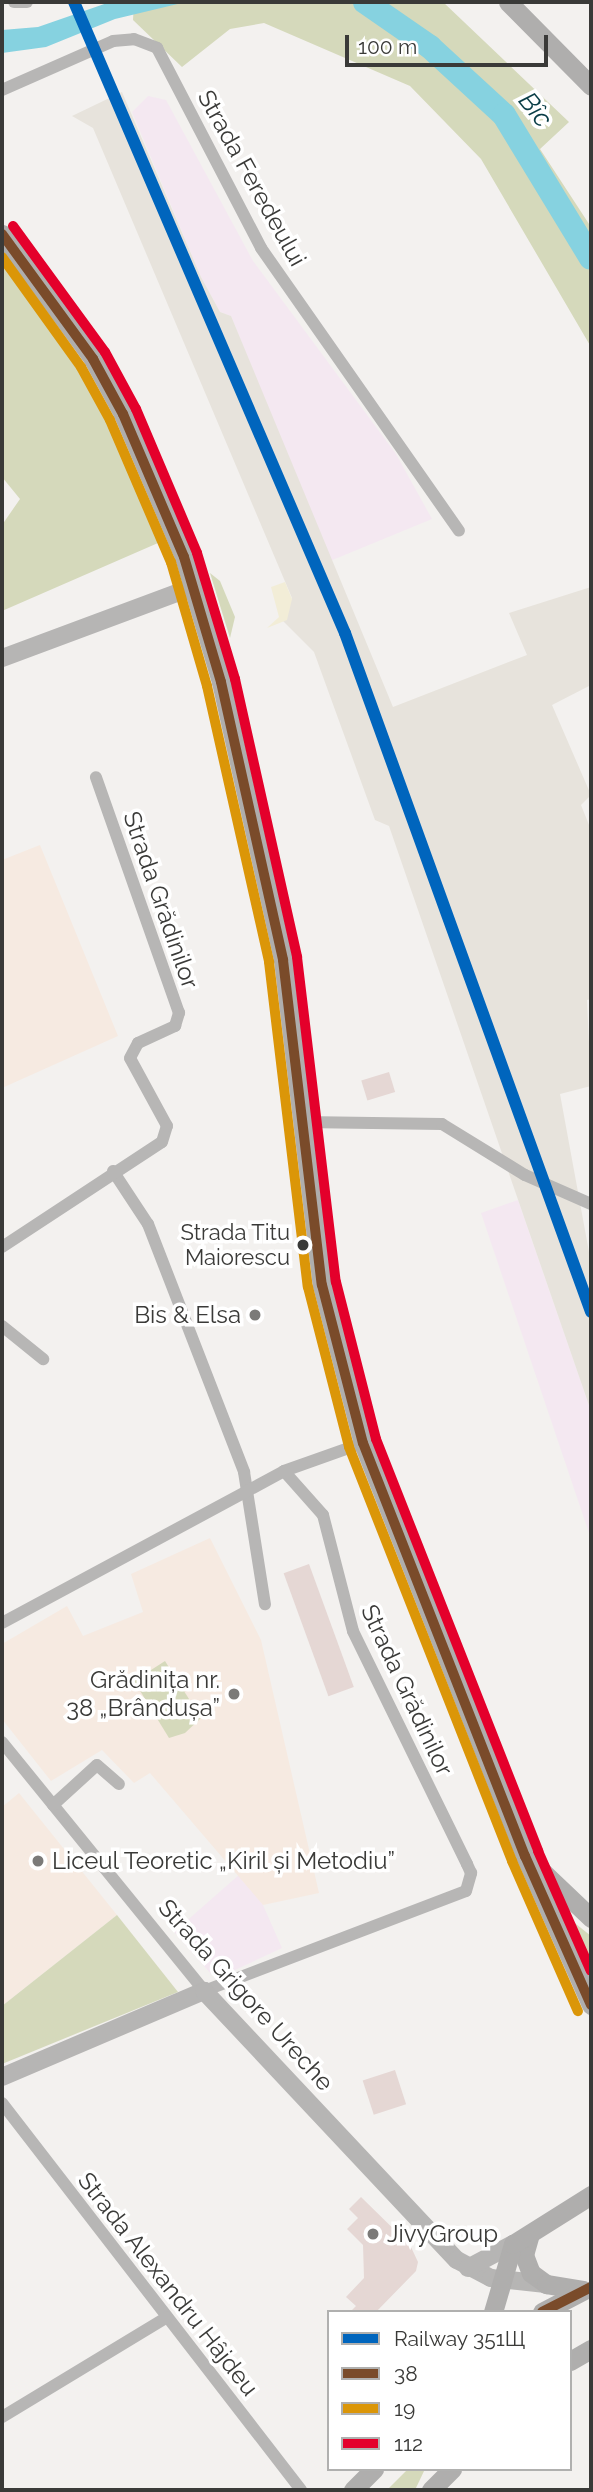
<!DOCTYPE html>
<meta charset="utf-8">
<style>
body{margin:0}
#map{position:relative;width:593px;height:2492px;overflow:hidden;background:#f3f1ef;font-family:Raleway,sans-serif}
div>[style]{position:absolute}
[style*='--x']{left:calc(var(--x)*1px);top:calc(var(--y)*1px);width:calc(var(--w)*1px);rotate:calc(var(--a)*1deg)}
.commercial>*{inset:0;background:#f4e8f1}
.built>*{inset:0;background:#e7e3dc}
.education>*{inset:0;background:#f6eae1}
.green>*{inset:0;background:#d5d9bb}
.sand>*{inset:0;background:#f2edd7}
.water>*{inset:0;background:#86d2e0}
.river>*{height:24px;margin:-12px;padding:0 12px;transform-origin:12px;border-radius:12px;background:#86d2e0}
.building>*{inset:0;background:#e5d7d4;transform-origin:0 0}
.street>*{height:12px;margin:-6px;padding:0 6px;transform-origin:6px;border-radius:6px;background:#b7b6b5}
.secondary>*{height:18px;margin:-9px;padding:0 9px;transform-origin:9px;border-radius:9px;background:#b6b5b4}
.primary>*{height:19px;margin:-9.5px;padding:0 9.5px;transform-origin:9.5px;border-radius:9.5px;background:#afaead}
.bus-1>*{height:10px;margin:-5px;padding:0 5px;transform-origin:5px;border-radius:5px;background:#7a4b2a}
.bus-2>*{height:10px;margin:-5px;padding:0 5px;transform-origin:5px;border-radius:5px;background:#db9608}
.bus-3>*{height:10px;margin:-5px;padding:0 5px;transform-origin:5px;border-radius:5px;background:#e4002b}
.rail-1>*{height:12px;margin:-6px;padding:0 6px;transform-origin:6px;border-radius:6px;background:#0065bd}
.dots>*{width:19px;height:19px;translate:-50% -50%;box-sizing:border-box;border:4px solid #fff;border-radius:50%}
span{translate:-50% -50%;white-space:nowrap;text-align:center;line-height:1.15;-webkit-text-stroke:7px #fff;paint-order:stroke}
.bus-label{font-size:22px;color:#3a3a38}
.right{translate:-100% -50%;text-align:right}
.street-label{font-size:24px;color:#3a3a38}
.poi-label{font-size:24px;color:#3a3a38}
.left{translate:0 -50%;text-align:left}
.water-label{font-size:26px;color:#093d46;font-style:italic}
.frame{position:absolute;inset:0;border:4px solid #3a3a38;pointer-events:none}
.legend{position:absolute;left:327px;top:2310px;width:245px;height:161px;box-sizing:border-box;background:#fff;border:2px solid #b0b0af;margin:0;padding:9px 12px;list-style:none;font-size:21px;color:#3a3a38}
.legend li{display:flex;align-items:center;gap:14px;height:35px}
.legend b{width:35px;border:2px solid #b0b0af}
.scale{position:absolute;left:345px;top:35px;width:203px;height:32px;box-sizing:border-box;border:4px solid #3a3a38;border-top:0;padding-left:9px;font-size:21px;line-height:24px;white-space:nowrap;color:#3a3a38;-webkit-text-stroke:5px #fff;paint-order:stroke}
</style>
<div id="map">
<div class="commercial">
<div style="clip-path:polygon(148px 96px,166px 100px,253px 261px,396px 454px,432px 519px,330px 561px,231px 316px,220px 312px,201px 277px,132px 112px)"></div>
<div style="clip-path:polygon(518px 1200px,591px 1411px,591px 1539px,481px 1213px)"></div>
<div style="clip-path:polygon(240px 1874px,263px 1905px,282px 1948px,222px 1976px,211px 1974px,174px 1932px)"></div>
</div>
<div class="built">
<div style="clip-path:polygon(122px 92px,201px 277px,220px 312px,231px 316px,393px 707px,527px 655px,509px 613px,591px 587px,591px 685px,552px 705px,591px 795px,581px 805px,591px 830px,591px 999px,587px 1000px,591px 1086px,560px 1094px,591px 1263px,591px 1411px,389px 826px,375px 820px,314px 652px,283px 621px,292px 598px,93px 128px,72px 116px)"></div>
</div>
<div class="education">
<div style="clip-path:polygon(40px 845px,118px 1036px,2px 1088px,2px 860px)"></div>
<div style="clip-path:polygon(210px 1538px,261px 1640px,319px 1893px,263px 1905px,150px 1773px,134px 1783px,102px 1750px,51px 1781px,2px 1719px,2px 1644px,67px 1606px,83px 1636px,143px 1612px,131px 1574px)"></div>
<div style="clip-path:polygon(19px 1793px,117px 1915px,2px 2006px,2px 1807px)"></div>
</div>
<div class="green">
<div style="clip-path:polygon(134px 2px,443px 2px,569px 122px,540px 149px,591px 227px,591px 347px,481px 159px,410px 86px,264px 23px,230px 29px,182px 67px,133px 20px)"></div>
<div style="clip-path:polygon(2px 258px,90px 389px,142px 494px,158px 543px,2px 611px,2px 525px,20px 499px,2px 477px)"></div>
<div style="clip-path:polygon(210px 573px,220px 581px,235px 617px,230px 638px)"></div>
<div style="clip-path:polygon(165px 1661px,201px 1718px,185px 1733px,169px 1738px,134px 1681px)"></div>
<div style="clip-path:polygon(561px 1912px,591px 1936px,591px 1981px)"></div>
<div style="clip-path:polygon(117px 1915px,178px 1992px,2px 2064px,2px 2006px)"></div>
<div style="clip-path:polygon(408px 2469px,425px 2469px,415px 2490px,387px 2490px)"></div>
</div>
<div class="sand">
<div style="clip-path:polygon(285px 582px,292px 599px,287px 620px,267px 628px,279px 617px,271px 587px)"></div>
</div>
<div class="water">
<div style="clip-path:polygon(110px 2px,186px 2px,115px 19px,46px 47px,2px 53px,2px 30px,38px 27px)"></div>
</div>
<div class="river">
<div style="--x:365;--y:2;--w:79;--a:34.7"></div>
<div style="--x:430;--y:47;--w:100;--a:42.6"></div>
<div style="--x:504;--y:115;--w:167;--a:58.7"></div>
</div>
<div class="building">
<div style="left:389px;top:1072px;width:21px;height:29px;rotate:73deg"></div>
<div style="left:309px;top:1564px;width:131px;height:27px;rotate:70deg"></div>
<div style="left:395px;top:2070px;width:36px;height:34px;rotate:72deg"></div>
<div style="clip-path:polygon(361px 2197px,410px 2245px,418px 2262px,416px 2271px,376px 2312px,350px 2312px,356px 2306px,346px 2297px,364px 2278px,363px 2245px,347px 2229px,358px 2218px,349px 2209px)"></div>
</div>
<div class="street">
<div style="--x:14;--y:2;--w:13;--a:0"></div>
<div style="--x:2;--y:90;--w:121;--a:-23.8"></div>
<div style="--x:113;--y:41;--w:21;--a:-5"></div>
<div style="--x:134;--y:39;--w:25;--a:21"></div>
<div style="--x:157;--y:48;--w:225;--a:62.5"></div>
<div style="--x:261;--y:248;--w:345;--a:55"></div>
<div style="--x:303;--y:1122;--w:139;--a:0.8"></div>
<div style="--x:442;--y:1124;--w:97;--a:31.6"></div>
<div style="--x:525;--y:1175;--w:72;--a:23.7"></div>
<div style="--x:113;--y:1171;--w:64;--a:56.6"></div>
<div style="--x:148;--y:1224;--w:266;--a:68.8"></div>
<div style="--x:244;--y:1472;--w:134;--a:81"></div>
<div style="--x:2;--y:1247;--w:191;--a:-33.3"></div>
<div style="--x:162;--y:1142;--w:17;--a:-73"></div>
<div style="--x:167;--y:1126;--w:77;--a:-118.6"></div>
<div style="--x:130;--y:1058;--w:17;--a:-62"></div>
<div style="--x:138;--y:1043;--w:41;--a:-24.7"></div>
<div style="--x:175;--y:1026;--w:14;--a:-73"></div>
<div style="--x:179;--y:1013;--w:250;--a:-109.4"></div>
<div style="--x:2;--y:1326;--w:53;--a:38.8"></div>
<div style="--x:2;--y:1623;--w:320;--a:-28.3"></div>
<div style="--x:284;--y:1471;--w:84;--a:-19.5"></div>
<div style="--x:2;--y:1742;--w:321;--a:50.9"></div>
<div style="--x:204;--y:1991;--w:280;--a:-20.9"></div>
<div style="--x:466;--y:1891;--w:19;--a:-74"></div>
<div style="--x:471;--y:1873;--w:10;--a:-114"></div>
<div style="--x:467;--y:1864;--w:259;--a:-116.1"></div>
<div style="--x:353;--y:1631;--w:120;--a:-104.5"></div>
<div style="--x:323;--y:1515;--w:59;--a:-131.6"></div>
<div style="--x:53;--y:1805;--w:59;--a:-42.3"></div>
<div style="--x:97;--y:1765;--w:29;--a:41"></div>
<div style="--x:2;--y:2103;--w:489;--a:52.3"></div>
<div style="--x:2;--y:2417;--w:193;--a:-31.2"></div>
</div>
<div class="secondary">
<div style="--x:2;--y:658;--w:204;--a:-20.4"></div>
<div style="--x:2;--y:2077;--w:220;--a:-23.1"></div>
<div style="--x:204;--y:1991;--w:369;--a:46.8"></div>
<div style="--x:457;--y:2260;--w:38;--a:28"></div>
<div style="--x:491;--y:2278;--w:55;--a:6.2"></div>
<div style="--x:468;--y:2268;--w:51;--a:-28.1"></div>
</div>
<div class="primary">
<div style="--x:508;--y:2;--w:118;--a:45.3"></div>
<div style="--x:2;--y:234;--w:155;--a:53.9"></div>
<div style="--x:93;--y:359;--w:63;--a:61.4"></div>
<div style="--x:123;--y:414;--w:155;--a:66.9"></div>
<div style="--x:184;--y:557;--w:130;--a:73.5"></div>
<div style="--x:221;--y:682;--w:285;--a:77.4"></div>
<div style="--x:283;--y:960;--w:327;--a:83.2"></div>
<div style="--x:322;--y:1285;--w:163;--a:75.5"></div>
<div style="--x:363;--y:1443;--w:444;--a:68.6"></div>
<div style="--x:525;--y:1856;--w:163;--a:66.1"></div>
<div style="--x:531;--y:1861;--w:83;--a:43.5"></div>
<div style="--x:530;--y:2234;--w:22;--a:106"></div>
<div style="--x:524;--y:2255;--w:19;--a:69"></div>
<div style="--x:531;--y:2273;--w:19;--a:36"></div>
<div style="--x:546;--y:2284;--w:37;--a:9"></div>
<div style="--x:493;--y:2312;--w:71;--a:-73.6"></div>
<div style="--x:513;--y:2244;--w:92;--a:-32.1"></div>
<div style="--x:542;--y:2312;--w:47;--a:-27.6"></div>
<div style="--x:570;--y:2361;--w:24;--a:-30"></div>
<div style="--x:353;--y:2490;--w:30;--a:-45"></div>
<div style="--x:431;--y:2490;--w:30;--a:-45"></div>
</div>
<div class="bus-1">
<div style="--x:2;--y:234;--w:155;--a:53.9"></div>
<div style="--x:93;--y:359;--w:63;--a:61.4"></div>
<div style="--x:123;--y:414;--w:155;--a:66.9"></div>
<div style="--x:184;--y:557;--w:130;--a:73.5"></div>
<div style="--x:221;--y:682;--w:285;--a:77.4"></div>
<div style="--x:283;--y:960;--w:327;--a:83.2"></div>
<div style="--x:322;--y:1285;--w:163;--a:75.5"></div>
<div style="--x:363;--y:1443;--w:444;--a:68.6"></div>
<div style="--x:525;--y:1856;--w:163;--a:66.1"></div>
<div style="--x:542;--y:2312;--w:55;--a:-27"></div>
</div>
<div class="bus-2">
<div style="--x:2;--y:257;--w:135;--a:54.3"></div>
<div style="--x:81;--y:367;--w:60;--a:61.3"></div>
<div style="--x:110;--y:420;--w:155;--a:66.8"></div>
<div style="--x:171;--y:562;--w:129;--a:73.8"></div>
<div style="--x:207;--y:686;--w:283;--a:77.3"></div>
<div style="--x:269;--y:962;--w:327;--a:83.2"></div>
<div style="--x:308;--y:1287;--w:165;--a:75.6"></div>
<div style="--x:349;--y:1447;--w:445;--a:68.5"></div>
<div style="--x:512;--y:1861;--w:164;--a:66.3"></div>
</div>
<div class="bus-3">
<div style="--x:13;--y:226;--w:156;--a:53.9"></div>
<div style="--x:105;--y:352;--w:65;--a:61.5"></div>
<div style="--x:136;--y:409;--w:156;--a:67"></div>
<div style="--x:197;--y:553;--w:132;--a:73.2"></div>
<div style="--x:235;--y:679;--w:285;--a:77.4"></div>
<div style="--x:297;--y:957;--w:327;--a:83.2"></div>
<div style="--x:336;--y:1282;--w:162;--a:75.7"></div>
<div style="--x:376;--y:1439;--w:443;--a:68.5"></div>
<div style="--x:538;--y:1851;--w:131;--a:66.2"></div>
</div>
<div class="rail-1">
<div style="--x:74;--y:2;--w:687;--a:66.76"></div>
<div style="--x:345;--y:633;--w:722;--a:70.08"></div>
</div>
<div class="dots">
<div style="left:303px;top:1245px;background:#3a3a38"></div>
<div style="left:255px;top:1315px;background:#7b7a78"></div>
<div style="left:234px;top:1694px;background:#7b7a78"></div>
<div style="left:38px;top:1861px;background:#7b7a78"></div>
<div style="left:373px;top:2234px;background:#7b7a78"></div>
</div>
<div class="bus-label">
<span class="right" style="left:290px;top:1245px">Strada Titu<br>Maiorescu</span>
</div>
<div class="street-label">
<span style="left:252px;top:178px;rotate:61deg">Strada Feredeului</span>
<span style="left:161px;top:900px;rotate:71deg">Strada Grădinilor</span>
<span style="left:407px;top:1690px;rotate:65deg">Strada Grădinilor</span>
<span style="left:246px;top:1995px;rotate:48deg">Strada Grigore Ureche</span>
<span style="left:168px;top:2284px;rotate:52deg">Strada Alexandru Hâjdeu</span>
</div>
<div class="poi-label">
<span class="right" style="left:241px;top:1315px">Bis &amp; Elsa</span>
<span class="right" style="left:220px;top:1694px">Grădinița nr.<br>38 „Brândușa”</span>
<span class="left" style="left:52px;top:1861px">Liceul Teoretic „Kiril și Metodiu”</span>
<span class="left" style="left:387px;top:2234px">JivyGroup</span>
</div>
<div class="water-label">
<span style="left:535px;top:110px;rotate:51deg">Bîc</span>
</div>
<div class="frame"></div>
<ul class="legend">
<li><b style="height:9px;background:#0065bd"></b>Railway 351Щ</li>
<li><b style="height:9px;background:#7a4b2a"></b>38</li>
<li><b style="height:9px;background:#db9608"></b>19</li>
<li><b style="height:9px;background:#e4002b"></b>112</li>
</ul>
<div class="scale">100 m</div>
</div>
